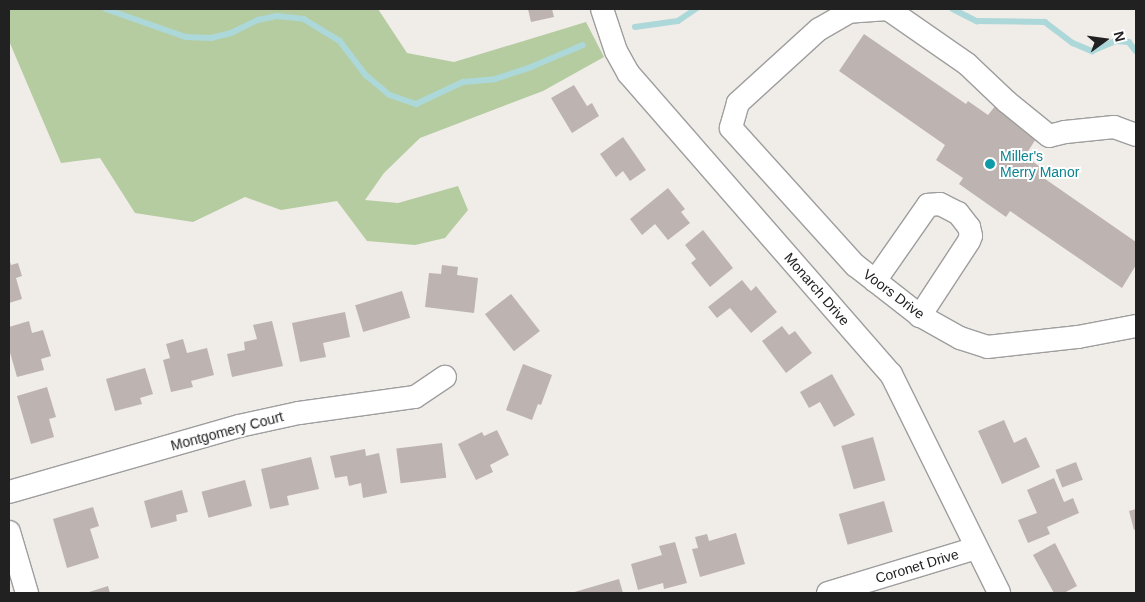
<!DOCTYPE html>
<style>
body{margin:0}
#map{position:relative;width:1145px;height:602px;overflow:hidden;background:#f0ece8;font-family:Arial,sans-serif}
div>[style]{position:absolute}
[style*='--x']{left:calc(var(--x)*1px);top:calc(var(--y)*1px);width:calc(var(--w)*1px);rotate:calc(var(--a)*1deg)}
.forest>*{inset:0;background:#b5cca0}
.stream>*{height:5.5px;margin:-2.75px;padding:0 2.75px;transform-origin:2.75px;border-radius:2.75px;background:#acd8da}
.building>*{inset:0;background:#bdb4b1;transform-origin:0 0}
.roads{filter:drop-shadow(1px 0 #9e9e9e) drop-shadow(-1px 0 #9e9e9e) drop-shadow(0 1px #9e9e9e) drop-shadow(0 -1px #9e9e9e)}
.minor>*{height:22px;margin:-11px;padding:0 11px;transform-origin:11px;border-radius:11px;background:#fff}
.dots>*{width:14px;height:14px;translate:-50% -50%;box-sizing:border-box;border:2px solid #fff;border-radius:50%}
span{translate:-50% -50%;white-space:nowrap;text-align:center;line-height:1.15;-webkit-text-stroke:4px #fff;paint-order:stroke}
.culture-label{font-size:14px;color:#0d838f}
.left{translate:0 -50%;text-align:left}
.street-label{font-size:14px;color:#212121}
.frame{position:absolute;inset:0;border:10px solid #212121;pointer-events:none}
.north{position:absolute;left:1080px;top:15px;width:50px;height:50px;-webkit-text-stroke:4px #fff;paint-order:stroke;rotate:76deg;font-size:14px;font-weight:700;line-height:20px;text-align:center;color:#212121}
.north::after{content:'';display:block;margin:auto;width:18px;height:22px;background:#212121;clip-path:polygon(50% 0,100% 100%,50% 72%,0 100%)}
</style>
<div id="map">
<div class="forest">
<div style="clip-path:polygon(9px 9px,378px 9px,407px 53px,454px 62px,586px 22px,604px 57px,543px 91px,420px 138px,384px 173px,365px 200px,398px 203px,458px 186px,468px 210px,445px 238px,415px 245px,367px 241px,337px 201px,281px 210px,245px 197px,193px 222px,135px 213px,100px 158px,61px 163px,9px 41px)"></div>
</div>
<div class="stream">
<div style="--x:106;--y:9;--w:85;--a:19.3"></div>
<div style="--x:186;--y:37;--w:25;--a:2"></div>
<div style="--x:211;--y:38;--w:21;--a:-14"></div>
<div style="--x:231;--y:33;--w:30;--a:-26"></div>
<div style="--x:258;--y:20;--w:19;--a:-12"></div>
<div style="--x:277;--y:16;--w:27;--a:6"></div>
<div style="--x:304;--y:19;--w:42;--a:31.4"></div>
<div style="--x:340;--y:41;--w:43;--a:52.6"></div>
<div style="--x:366;--y:75;--w:31;--a:40"></div>
<div style="--x:390;--y:95;--w:28;--a:19"></div>
<div style="--x:416;--y:104;--w:52;--a:-25.1"></div>
<div style="--x:463;--y:82;--w:32;--a:-5"></div>
<div style="--x:495;--y:79;--w:38;--a:-18"></div>
<div style="--x:531;--y:67;--w:56;--a:-22.9"></div>
<div style="--x:953;--y:9;--w:27;--a:27"></div>
<div style="--x:977;--y:21;--w:68;--a:0.8"></div>
<div style="--x:1045;--y:22;--w:35;--a:37"></div>
<div style="--x:1073;--y:43;--w:21;--a:23"></div>
<div style="--x:1092;--y:51;--w:26;--a:-23"></div>
<div style="--x:1116;--y:41;--w:13;--a:4"></div>
<div style="--x:1129;--y:42;--w:11;--a:52"></div>
<div style="--x:635;--y:27;--w:43;--a:-7.9"></div>
<div style="--x:678;--y:21;--w:22;--a:-34"></div>
</div>
<div class="building">
<div style="clip-path:polygon(528px 9px,552px 9px,554px 17px,531px 22px)"></div>
<div style="clip-path:polygon(864px 34px,966px 104px,968px 101px,988px 115px,996px 105px,1039px 134px,1025px 156px,1043px 169px,1038px 174px,1136px 242px,1136px 265px,1122px 288px,1010px 211px,1006px 217px,959px 184px,963px 178px,936px 160px,945px 145px,839px 71px)"></div>
<div style="clip-path:polygon(574px 85px,587px 106px,592px 103px,599px 116px,572px 133px,551px 98px)"></div>
<div style="clip-path:polygon(623px 137px,646px 170px,630px 181px,623px 171px,616px 177px,600px 154px)"></div>
<div style="clip-path:polygon(668px 188px,685px 209px,681px 212px,690px 223px,668px 240px,655px 224px,642px 235px,630px 219px)"></div>
<div style="clip-path:polygon(703px 230px,733px 268px,710px 287px,691px 263px,696px 259px,685px 245px)"></div>
<div style="clip-path:polygon(9px 258px,11px 265px,18px 263px,22px 276px,16px 278px,22px 299px,9px 303px)"></div>
<div style="clip-path:polygon(442px 265px,458px 267px,457px 275px,478px 278px,474px 313px,425px 307px,429px 273px,441px 274px)"></div>
<div style="clip-path:polygon(742px 280px,751px 291px,756px 286px,777px 312px,751px 333px,730px 308px,717px 318px,708px 307px)"></div>
<div style="left:402px;top:291px;width:28px;height:49px;rotate:73deg"></div>
<div style="left:511px;top:294px;width:47px;height:33px;rotate:52deg"></div>
<div style="clip-path:polygon(345px 312px,350px 337px,323px 343px,326px 357px,300px 362px,292px 323px)"></div>
<div style="clip-path:polygon(29px 321px,32px 333px,43px 330px,51px 356px,41px 359px,44px 370px,17px 377px,9px 349px,9px 327px)"></div>
<div style="clip-path:polygon(272px 321px,283px 366px,232px 377px,227px 354px,245px 350px,244px 342px,257px 339px,253px 325px)"></div>
<div style="clip-path:polygon(782px 326px,789px 335px,795px 331px,812px 353px,786px 373px,762px 341px)"></div>
<div style="clip-path:polygon(183px 339px,187px 353px,207px 348px,214px 375px,191px 381px,193px 387px,171px 392px,163px 360px,170px 358px,166px 344px)"></div>
<div style="clip-path:polygon(523px 364px,552px 375px,541px 405px,538px 404px,532px 420px,506px 410px)"></div>
<div style="clip-path:polygon(145px 368px,153px 394px,140px 398px,142px 404px,115px 411px,106px 379px)"></div>
<div style="clip-path:polygon(832px 374px,855px 415px,834px 427px,820px 402px,809px 408px,800px 392px)"></div>
<div style="clip-path:polygon(47px 387px,56px 417px,49px 419px,54px 437px,31px 444px,17px 396px)"></div>
<div style="clip-path:polygon(1004px 420px,1014px 443px,1026px 437px,1040px 467px,1002px 484px,978px 431px)"></div>
<div style="clip-path:polygon(497px 430px,509px 455px,490px 465px,493px 472px,476px 480px,458px 444px,482px 432px,484px 436px)"></div>
<div style="left:873px;top:437px;width:45px;height:33px;rotate:74deg"></div>
<div style="left:442px;top:443px;width:35px;height:46px;rotate:83deg"></div>
<div style="clip-path:polygon(365px 449px,366px 456px,379px 453px,387px 493px,363px 498px,361px 483px,349px 486px,347px 476px,335px 478px,330px 456px)"></div>
<div style="clip-path:polygon(311px 457px,319px 489px,287px 496px,289px 505px,270px 509px,261px 469px)"></div>
<div style="left:1076px;top:462px;width:19px;height:22px;rotate:69deg"></div>
<div style="clip-path:polygon(1054px 478px,1064px 502px,1073px 498px,1079px 513px,1047px 527px,1050px 534px,1028px 543px,1018px 520px,1037px 513px,1027px 490px)"></div>
<div style="left:245px;top:480px;width:27px;height:45px;rotate:75deg"></div>
<div style="clip-path:polygon(182px 490px,188px 512px,176px 515px,177px 521px,151px 528px,144px 501px)"></div>
<div style="left:884px;top:501px;width:32px;height:47px;rotate:74deg"></div>
<div style="clip-path:polygon(93px 507px,99px 526px,90px 529px,99px 558px,67px 568px,53px 519px)"></div>
<div style="clip-path:polygon(1136px 509px,1136px 529px,1134px 530px,1129px 511px)"></div>
<div style="clip-path:polygon(736px 533px,745px 564px,700px 577px,692px 549px,698px 548px,695px 537px,707px 534px,709px 541px)"></div>
<div style="clip-path:polygon(675px 542px,687px 583px,664px 589px,663px 583px,638px 590px,631px 564px,662px 555px,659px 546px)"></div>
<div style="clip-path:polygon(1055px 543px,1077px 586px,1064px 593px,1054px 593px,1033px 555px)"></div>
<div style="clip-path:polygon(619px 579px,623px 593px,571px 593px)"></div>
<div style="clip-path:polygon(108px 586px,110px 593px,86px 593px)"></div>
</div>
<div class="roads">
<div class="minor">
<div style="--x:602;--y:9;--w:44;--a:71.6"></div>
<div style="--x:616;--y:51;--w:26;--a:61"></div>
<div style="--x:629;--y:74;--w:398;--a:48.9"></div>
<div style="--x:891;--y:374;--w:244;--a:63.7"></div>
<div style="--x:1136;--y:135;--w:23;--a:-160"></div>
<div style="--x:1114;--y:127;--w:49;--a:174.2"></div>
<div style="--x:1065;--y:132;--w:16;--a:166"></div>
<div style="--x:1049;--y:136;--w:54;--a:-141"></div>
<div style="--x:1007;--y:102;--w:55;--a:-136.5"></div>
<div style="--x:967;--y:64;--w:96;--a:-145.2"></div>
<div style="--x:888;--y:9;--w:39;--a:176"></div>
<div style="--x:849;--y:12;--w:34;--a:150"></div>
<div style="--x:819;--y:29;--w:110;--a:137.6"></div>
<div style="--x:738;--y:103;--w:26;--a:106"></div>
<div style="--x:731;--y:128;--w:185;--a:47.9"></div>
<div style="--x:855;--y:265;--w:81;--a:38"></div>
<div style="--x:919;--y:315;--w:47;--a:29.3"></div>
<div style="--x:960;--y:338;--w:28;--a:18"></div>
<div style="--x:987;--y:347;--w:92;--a:-6.3"></div>
<div style="--x:1078;--y:337;--w:59;--a:-10.7"></div>
<div style="--x:875;--y:281;--w:93;--a:-55.1"></div>
<div style="--x:928;--y:205;--w:12;--a:-5"></div>
<div style="--x:940;--y:204;--w:20;--a:27"></div>
<div style="--x:958;--y:213;--w:18;--a:52"></div>
<div style="--x:969;--y:227;--w:9;--a:77"></div>
<div style="--x:971;--y:236;--w:5;--a:112"></div>
<div style="--x:969;--y:241;--w:90;--a:123.2"></div>
<div style="--x:9;--y:492;--w:239;--a:-16"></div>
<div style="--x:239;--y:426;--w:61;--a:-12.2"></div>
<div style="--x:299;--y:413;--w:117;--a:-7.9"></div>
<div style="--x:415;--y:397;--w:36;--a:-34"></div>
<div style="--x:9;--y:532;--w:64;--a:73.6"></div>
<div style="--x:828;--y:593;--w:155;--a:-16.9"></div>
</div>
</div>
<div class="dots">
<div style="left:990px;top:164px;background:#0f9aa8"></div>
</div>
<div class="culture-label">
<span class="left" style="left:1000px;top:164px">Miller's<br>Merry Manor</span>
</div>
<div class="street-label">
<span style="left:817px;top:289px;rotate:49deg">Monarch Drive</span>
<span style="left:894px;top:294px;rotate:37deg">Voors Drive</span>
<span style="left:227px;top:431px;rotate:-15deg">Montgomery Court</span>
<span style="left:917px;top:566px;rotate:-17deg">Coronet Drive</span>
</div>
<div class="frame"></div>
<div class="north">N</div>
</div>
